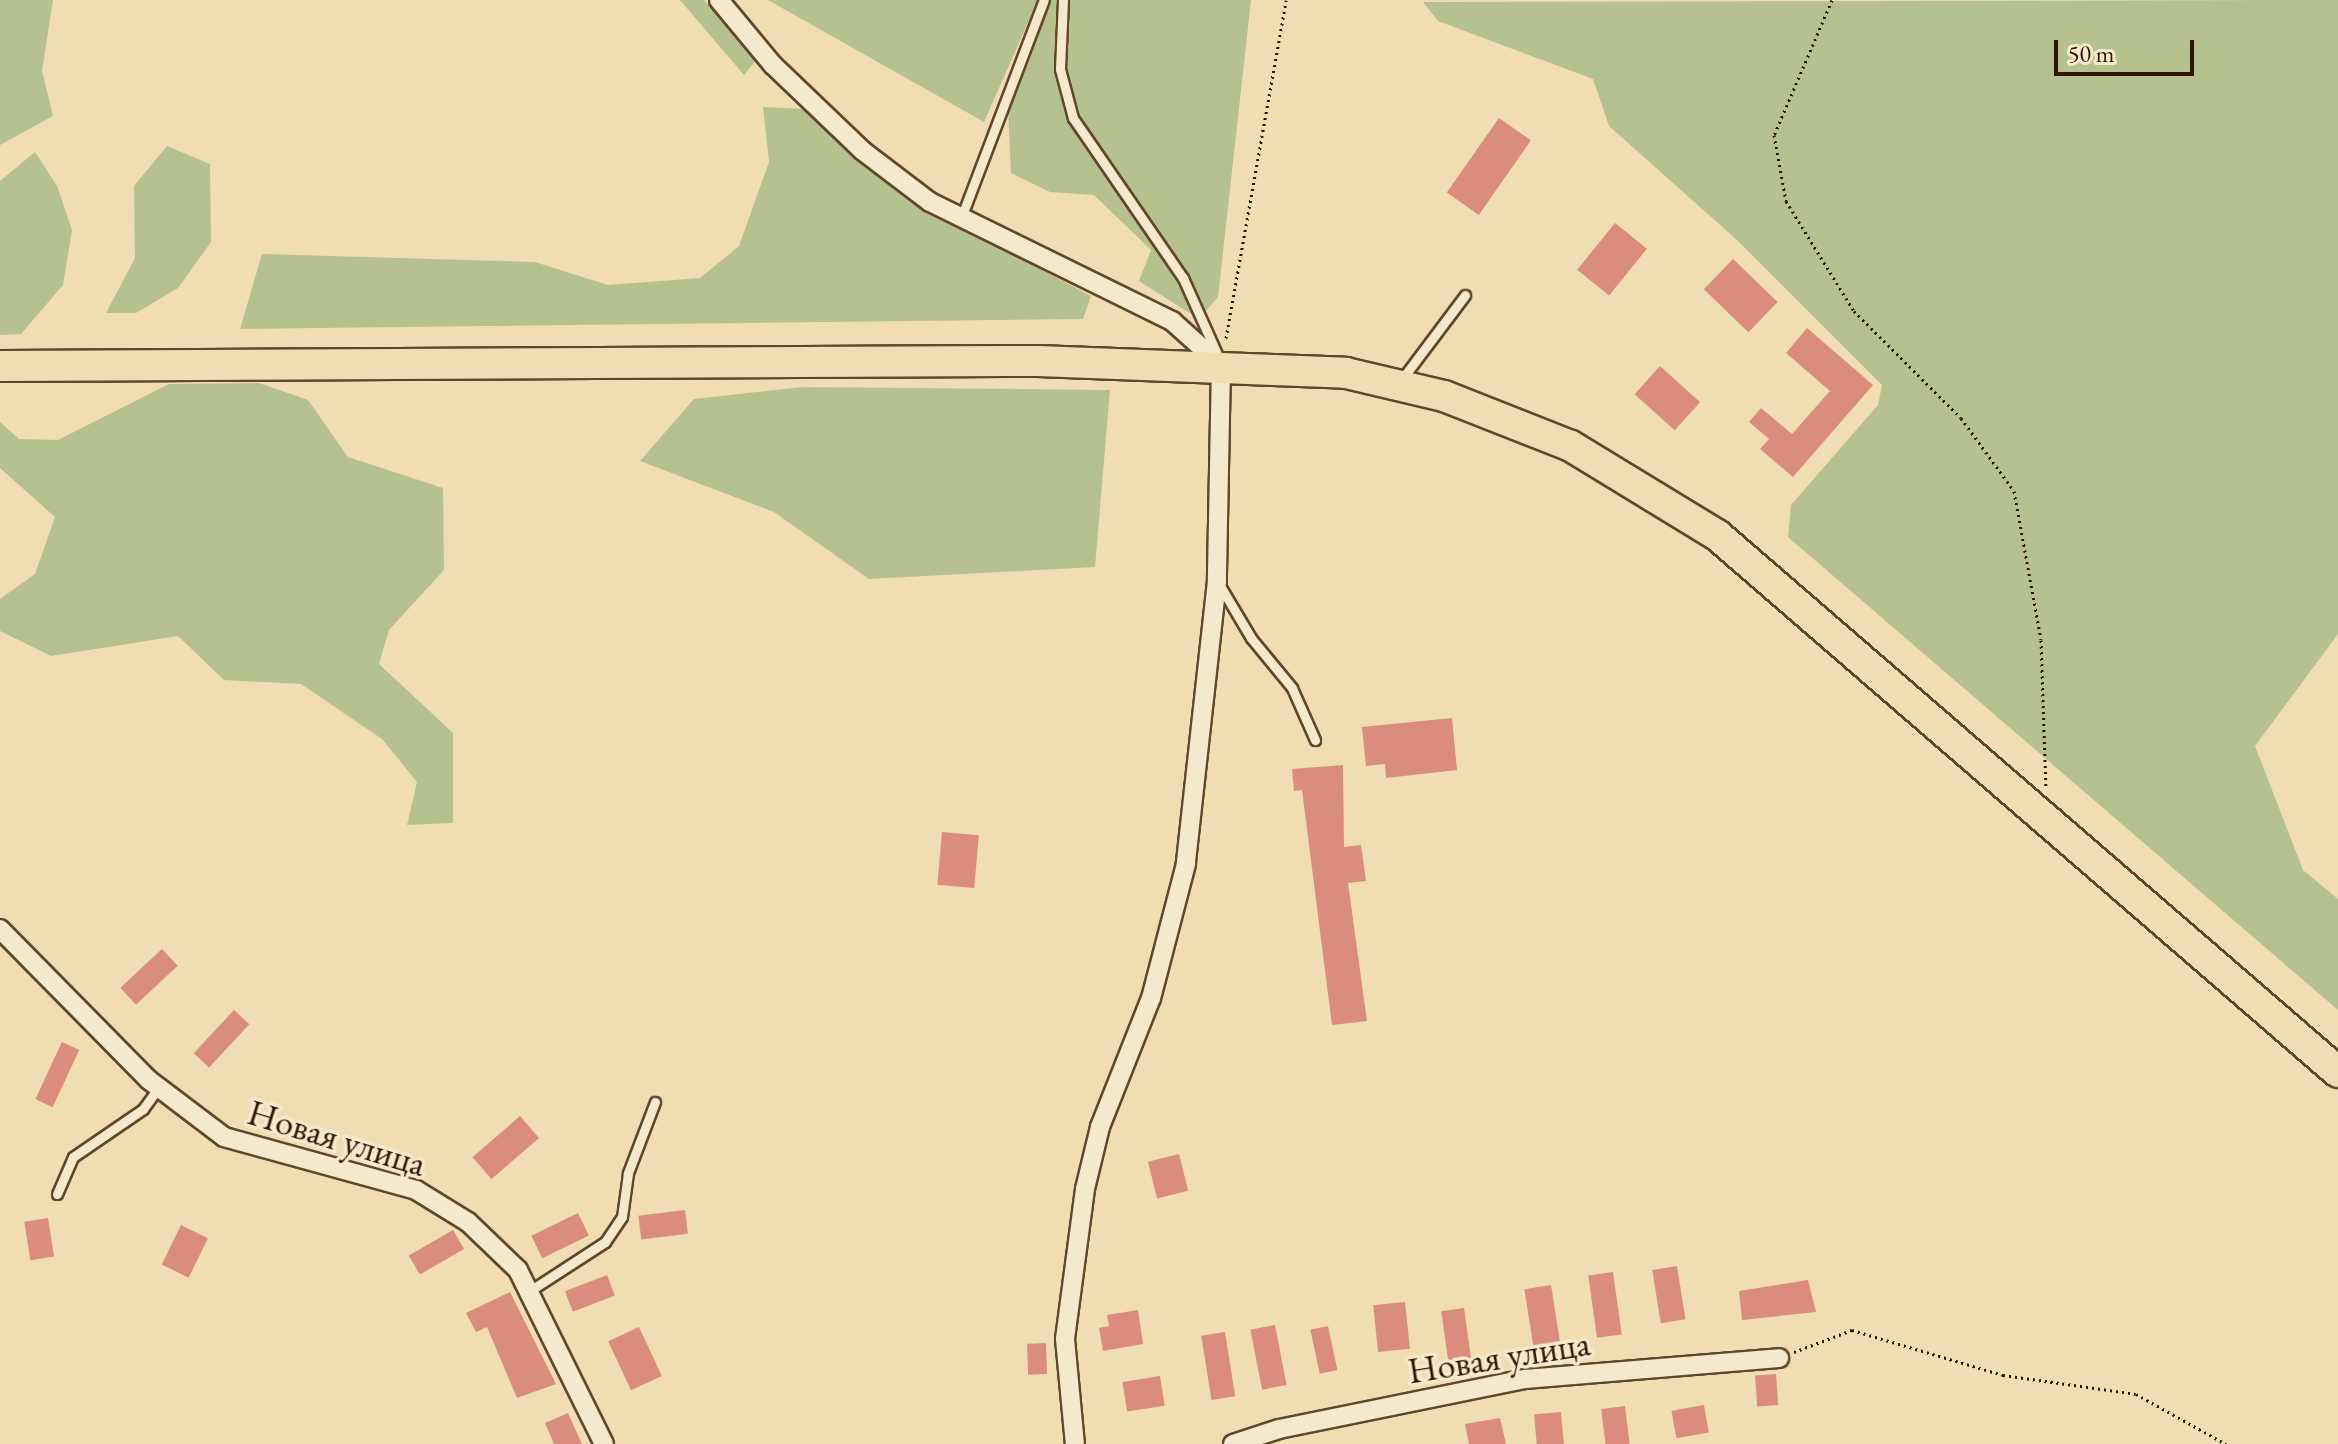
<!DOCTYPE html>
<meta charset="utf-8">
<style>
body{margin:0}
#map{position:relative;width:2338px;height:1444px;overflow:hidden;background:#f0ddb1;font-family:"EB Garamond",serif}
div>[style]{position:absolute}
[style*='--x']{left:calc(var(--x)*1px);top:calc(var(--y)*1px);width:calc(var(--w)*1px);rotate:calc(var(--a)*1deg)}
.green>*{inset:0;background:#b6c28e}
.building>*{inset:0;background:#da8d7d;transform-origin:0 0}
.path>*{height:3px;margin-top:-1.5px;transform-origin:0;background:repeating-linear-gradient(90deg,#301500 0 2px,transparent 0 6px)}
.roads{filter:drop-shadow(2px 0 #60472c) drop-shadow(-2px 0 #60472c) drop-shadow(0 2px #60472c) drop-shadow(0 -2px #60472c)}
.service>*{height:9px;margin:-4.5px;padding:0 4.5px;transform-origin:4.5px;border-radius:4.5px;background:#f5e9cc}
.minor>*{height:18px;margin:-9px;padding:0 9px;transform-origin:9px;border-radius:9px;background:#f5e9cc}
.primary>*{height:30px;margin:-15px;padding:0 15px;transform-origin:15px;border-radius:15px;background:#f0ddb1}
span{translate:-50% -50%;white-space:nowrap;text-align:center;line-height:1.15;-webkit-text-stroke:7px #f5e9cc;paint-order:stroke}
.street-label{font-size:36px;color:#301500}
.scale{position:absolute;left:2054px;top:40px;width:140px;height:36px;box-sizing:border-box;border:4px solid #301500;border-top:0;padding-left:10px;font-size:24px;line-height:28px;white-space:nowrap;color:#301500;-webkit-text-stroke:6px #f5e9cc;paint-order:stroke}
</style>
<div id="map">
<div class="green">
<div style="clip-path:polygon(0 0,53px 0,42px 71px,53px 116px,0 145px)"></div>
<div style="clip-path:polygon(680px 0,704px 0,757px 59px,744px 75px)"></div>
<div style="clip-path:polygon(768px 0,1038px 0,984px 122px)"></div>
<div style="clip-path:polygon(1047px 0,1251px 0,1218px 297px,1199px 319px,1139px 281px,1151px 250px,1094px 195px,1050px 192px,1011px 173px,1008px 109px)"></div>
<div style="clip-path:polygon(2338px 0,2338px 634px,2255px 746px,2303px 870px,2338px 899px,2338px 1010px,1788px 537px,1791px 505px,1878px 405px,1882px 385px,1737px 240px,1609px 126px,1593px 79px,1438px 21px,1423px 2px)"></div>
<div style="clip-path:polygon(763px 107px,826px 110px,968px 231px,1091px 296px,1083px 319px,240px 329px,262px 254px,535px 262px,608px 285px,700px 278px,739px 246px,769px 162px)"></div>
<div style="clip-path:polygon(167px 146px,210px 164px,211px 242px,178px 288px,136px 313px,106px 313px,135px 258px,134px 186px)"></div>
<div style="clip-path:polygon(35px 152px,57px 186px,72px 230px,63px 285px,21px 334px,0 335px,0 181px)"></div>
<div style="clip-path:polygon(259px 383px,308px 400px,348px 457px,443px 488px,444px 570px,389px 630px,379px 664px,453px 733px,453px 823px,407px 825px,417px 782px,382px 739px,301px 684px,224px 680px,178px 636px,51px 656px,0 631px,0 599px,35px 574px,55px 517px,0 468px,0 422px,19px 439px,58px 440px,169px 384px)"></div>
<div style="clip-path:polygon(802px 387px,1110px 390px,1095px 567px,869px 579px,774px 512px,640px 461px,694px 399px)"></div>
</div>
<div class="building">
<div style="left:1499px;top:118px;width:39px;height:91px;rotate:35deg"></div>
<div style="left:1615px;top:223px;width:41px;height:60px;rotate:39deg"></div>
<div style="left:1733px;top:259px;width:62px;height:42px;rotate:44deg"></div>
<div style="clip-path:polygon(1807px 328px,1873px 385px,1793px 477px,1760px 449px,1769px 439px,1749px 422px,1761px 408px,1792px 434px,1830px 391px,1786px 353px)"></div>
<div style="left:1660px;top:366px;width:54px;height:38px;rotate:42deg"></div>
<div style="clip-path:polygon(1452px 718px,1457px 770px,1386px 778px,1385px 764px,1366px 766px,1362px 727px)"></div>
<div style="clip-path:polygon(1343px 765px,1344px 847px,1361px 845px,1366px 881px,1348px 883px,1367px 1021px,1332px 1025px,1302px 790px,1294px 791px,1292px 769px)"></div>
<div style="left:942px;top:832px;width:37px;height:53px;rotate:5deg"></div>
<div style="left:162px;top:949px;width:23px;height:57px;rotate:47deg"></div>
<div style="left:234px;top:1010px;width:21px;height:59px;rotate:43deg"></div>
<div style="left:62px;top:1042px;width:19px;height:63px;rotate:25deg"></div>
<div style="left:520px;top:1116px;width:29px;height:63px;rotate:49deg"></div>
<div style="left:1179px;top:1154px;width:38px;height:32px;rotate:76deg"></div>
<div style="left:685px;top:1210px;width:24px;height:47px;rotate:83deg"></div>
<div style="left:578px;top:1213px;width:25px;height:52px;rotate:64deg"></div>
<div style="left:48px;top:1218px;width:39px;height:24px;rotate:81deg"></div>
<div style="left:181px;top:1225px;width:30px;height:44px;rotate:26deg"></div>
<div style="left:453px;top:1230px;width:22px;height:51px;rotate:60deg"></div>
<div style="left:1677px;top:1266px;width:54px;height:25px;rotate:81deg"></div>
<div style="left:1613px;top:1272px;width:63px;height:25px;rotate:82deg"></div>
<div style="left:607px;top:1275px;width:22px;height:45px;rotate:69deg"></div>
<div style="clip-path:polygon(1808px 1280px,1816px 1312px,1742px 1320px,1739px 1291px)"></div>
<div style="left:1551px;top:1285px;width:58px;height:27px;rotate:81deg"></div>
<div style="clip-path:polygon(510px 1292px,556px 1384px,517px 1398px,487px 1327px,476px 1332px,466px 1313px)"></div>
<div style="left:1405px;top:1302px;width:47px;height:32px;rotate:84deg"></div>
<div style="left:1464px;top:1308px;width:53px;height:23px;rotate:82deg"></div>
<div style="clip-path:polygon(1138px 1310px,1143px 1344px,1103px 1351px,1099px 1328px,1109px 1326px,1107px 1315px)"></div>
<div style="left:1275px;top:1325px;width:61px;height:25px;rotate:79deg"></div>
<div style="left:1328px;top:1326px;width:45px;height:18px;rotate:78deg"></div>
<div style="left:639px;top:1327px;width:54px;height:34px;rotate:65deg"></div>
<div style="left:1225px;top:1332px;width:65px;height:24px;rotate:81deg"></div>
<div style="left:1046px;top:1343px;width:31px;height:19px;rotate:88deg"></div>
<div style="left:1776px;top:1374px;width:31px;height:21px;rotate:86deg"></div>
<div style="left:1160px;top:1376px;width:30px;height:38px;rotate:81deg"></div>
<div style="left:1704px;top:1405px;width:28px;height:33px;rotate:80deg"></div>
<div style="left:1625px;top:1406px;width:38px;height:24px;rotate:83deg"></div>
<div style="left:1561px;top:1412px;width:32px;height:27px;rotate:85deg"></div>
<div style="clip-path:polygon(568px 1413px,582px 1444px,554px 1444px,545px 1423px)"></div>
<div style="clip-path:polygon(1500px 1418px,1506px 1444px,1469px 1444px,1465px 1424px)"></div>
</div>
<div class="path">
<div style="--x:1832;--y:0;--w:147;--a:113.2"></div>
<div style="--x:1774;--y:135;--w:67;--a:79.7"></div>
<div style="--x:1786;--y:201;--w:129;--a:58.3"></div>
<div style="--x:1854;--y:311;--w:151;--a:45"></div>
<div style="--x:1961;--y:418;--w:90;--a:54"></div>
<div style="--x:2014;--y:491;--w:151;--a:79.7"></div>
<div style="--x:2041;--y:640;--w:148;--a:88.1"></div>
<div style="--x:1226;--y:338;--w:343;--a:-79.9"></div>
<div style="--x:1794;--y:1352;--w:62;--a:-20.8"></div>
<div style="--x:1852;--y:1330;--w:158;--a:16.6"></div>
<div style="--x:2003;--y:1375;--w:134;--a:8.1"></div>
<div style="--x:2136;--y:1394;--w:103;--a:29.1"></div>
</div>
<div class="roads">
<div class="service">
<div style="--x:1063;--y:0;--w:69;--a:92.5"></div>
<div style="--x:1060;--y:69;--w:51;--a:75.1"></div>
<div style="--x:1073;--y:118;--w:194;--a:55.5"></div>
<div style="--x:1183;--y:278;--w:83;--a:65.9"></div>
<div style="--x:961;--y:218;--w:233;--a:-69.2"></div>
<div style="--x:1402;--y:379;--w:105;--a:-53.1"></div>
<div style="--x:1219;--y:584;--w:63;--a:59.3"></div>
<div style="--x:1251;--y:638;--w:65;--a:50.6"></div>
<div style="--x:1292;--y:688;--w:57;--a:66.1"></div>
<div style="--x:57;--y:1194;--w:40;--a:-66.6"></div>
<div style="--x:73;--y:1157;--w:85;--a:-34.4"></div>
<div style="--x:143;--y:1109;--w:27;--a:-54"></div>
<div style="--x:528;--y:1292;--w:92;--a:-33"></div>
<div style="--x:605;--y:1242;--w:30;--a:-56"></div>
<div style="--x:622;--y:1217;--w:44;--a:-82.2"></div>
<div style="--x:628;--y:1173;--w:76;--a:-69.2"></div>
</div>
<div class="minor">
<div style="--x:719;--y:0;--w:85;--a:50.3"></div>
<div style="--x:773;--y:65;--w:124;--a:43.7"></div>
<div style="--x:863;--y:151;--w:84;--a:37.3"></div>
<div style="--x:930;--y:202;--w:270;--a:26.2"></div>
<div style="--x:1172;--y:321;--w:66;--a:41.9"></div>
<div style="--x:1221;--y:365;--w:216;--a:91.1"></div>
<div style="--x:1217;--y:581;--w:285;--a:96.3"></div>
<div style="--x:1186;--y:864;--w:138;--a:104.6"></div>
<div style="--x:1151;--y:998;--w:139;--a:111.6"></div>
<div style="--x:1100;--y:1127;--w:64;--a:103.6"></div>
<div style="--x:1085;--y:1189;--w:151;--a:97.6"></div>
<div style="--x:1065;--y:1339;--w:105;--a:84.6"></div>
<div style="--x:0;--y:929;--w:212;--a:45.4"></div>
<div style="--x:149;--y:1080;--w:94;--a:37.2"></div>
<div style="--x:224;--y:1137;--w:199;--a:15.4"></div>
<div style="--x:416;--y:1190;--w:61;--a:31.6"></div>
<div style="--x:468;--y:1222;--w:69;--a:43.8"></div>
<div style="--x:518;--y:1270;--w:194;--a:63.7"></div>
<div style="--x:1233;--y:1444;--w:48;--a:-18.1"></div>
<div style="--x:1279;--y:1429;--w:251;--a:-11.5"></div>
<div style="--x:1525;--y:1379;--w:255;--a:-4.7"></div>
</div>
<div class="primary">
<div style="--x:0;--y:366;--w:1038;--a:-0.28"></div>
<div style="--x:1038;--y:361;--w:308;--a:2.2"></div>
<div style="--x:1346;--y:373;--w:101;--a:13.2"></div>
<div style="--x:1444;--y:396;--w:136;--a:21.5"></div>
<div style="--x:1571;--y:446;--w:171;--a:31.4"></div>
<div style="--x:1717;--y:535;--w:821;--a:40.85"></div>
</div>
</div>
<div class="street-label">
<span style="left:337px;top:1138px;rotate:17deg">Новая улица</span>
<span style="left:1499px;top:1357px;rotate:-9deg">Новая улица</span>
</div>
<div class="scale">50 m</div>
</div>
